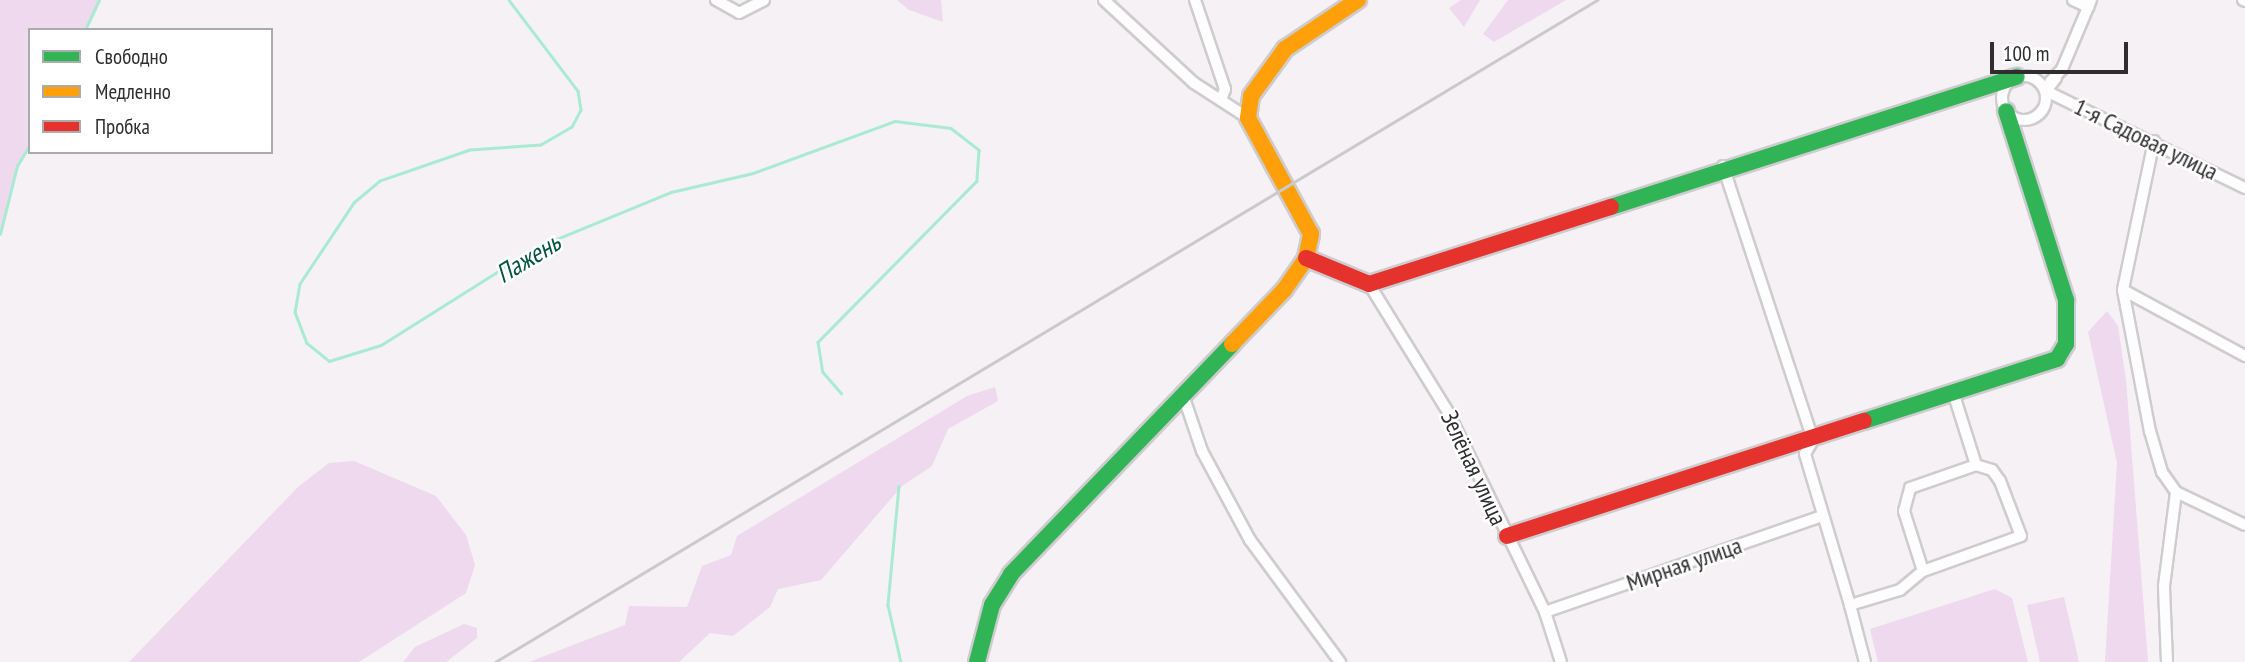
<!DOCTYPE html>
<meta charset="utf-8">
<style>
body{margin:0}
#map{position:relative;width:2245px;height:662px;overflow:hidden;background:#f5f1f4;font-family:"PT Sans Narrow",sans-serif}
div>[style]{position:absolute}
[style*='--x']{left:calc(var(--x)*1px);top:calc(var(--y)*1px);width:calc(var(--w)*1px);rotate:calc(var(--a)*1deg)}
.green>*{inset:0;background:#efd9ee}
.stream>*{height:2.5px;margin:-1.25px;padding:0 1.25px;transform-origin:1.25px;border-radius:1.25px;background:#a9ebd2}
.roads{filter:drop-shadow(2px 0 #ceccce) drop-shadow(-2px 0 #ceccce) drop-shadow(0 2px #ceccce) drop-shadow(0 -2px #ceccce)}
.street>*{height:10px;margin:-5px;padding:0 5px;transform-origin:5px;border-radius:5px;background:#fefdfd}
.street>.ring{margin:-5px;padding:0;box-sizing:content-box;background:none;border:10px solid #fefdfd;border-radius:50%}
.fast>*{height:16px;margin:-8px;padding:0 8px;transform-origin:8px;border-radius:8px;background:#30b455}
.slow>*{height:16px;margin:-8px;padding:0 8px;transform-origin:8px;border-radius:8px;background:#ff9f0a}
.jam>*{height:16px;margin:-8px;padding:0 8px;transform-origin:8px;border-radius:8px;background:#e5322d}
.rail>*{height:2.5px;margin:-1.25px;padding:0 1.25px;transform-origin:1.25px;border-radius:1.25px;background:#cbcacb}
span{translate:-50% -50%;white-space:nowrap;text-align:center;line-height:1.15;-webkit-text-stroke:5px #fff;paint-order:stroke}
.street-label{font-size:24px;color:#2f2d2f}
.water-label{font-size:26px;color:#03553e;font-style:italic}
.legend{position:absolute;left:28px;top:28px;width:245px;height:126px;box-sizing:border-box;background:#fff;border:2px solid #acabac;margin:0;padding:9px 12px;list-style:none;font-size:21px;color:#2f2d2f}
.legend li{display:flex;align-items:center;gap:14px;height:35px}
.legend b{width:35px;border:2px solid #acabac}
.scale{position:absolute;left:1990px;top:42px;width:138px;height:32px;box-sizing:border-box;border:4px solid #2f2d2f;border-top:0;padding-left:9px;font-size:21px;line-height:24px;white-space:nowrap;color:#2f2d2f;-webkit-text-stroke:5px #fff;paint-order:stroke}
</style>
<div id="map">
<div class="green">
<div style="clip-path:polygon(0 0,99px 0,85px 30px,30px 30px,30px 144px,17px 166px,0 234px)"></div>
<div style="clip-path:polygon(897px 0,941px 0,943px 22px,909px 10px)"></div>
<div style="clip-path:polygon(1461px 0,1480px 0,1464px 27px,1449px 8px)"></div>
<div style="clip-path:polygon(1508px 0,1566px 0,1494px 42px,1483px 34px)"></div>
<div style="clip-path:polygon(2107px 311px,2118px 326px,2126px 380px,2148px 662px,2105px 662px,2117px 463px,2088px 332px)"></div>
<div style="clip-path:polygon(995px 387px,998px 401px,948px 429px,932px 466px,902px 486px,821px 580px,778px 589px,770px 607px,733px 636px,710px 633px,679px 662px,529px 662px,625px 625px,629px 606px,687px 607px,702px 566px,731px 555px,737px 536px,967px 396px)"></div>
<div style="clip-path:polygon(354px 461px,436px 496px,466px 535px,475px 565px,466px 593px,359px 662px,129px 662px,298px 487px,329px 463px)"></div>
<div style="clip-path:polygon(1995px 589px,2012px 598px,2028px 662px,1878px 662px,1870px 629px)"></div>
<div style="clip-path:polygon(2064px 597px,2079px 662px,2040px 662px,2027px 605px)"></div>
<div style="clip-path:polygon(464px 624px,477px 628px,477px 638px,446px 662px,403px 662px,415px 647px)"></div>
</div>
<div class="stream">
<div style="--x:509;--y:0;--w:114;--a:52.8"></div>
<div style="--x:578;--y:91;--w:19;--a:81"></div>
<div style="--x:581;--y:110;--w:19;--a:118"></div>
<div style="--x:572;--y:127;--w:36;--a:150"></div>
<div style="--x:541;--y:145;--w:71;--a:176"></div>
<div style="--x:470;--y:150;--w:95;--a:161"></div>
<div style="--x:380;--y:181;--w:34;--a:140"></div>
<div style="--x:354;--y:203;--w:97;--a:123.7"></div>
<div style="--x:300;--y:284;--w:28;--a:100"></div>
<div style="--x:295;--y:312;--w:33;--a:69"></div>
<div style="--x:307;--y:343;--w:28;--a:39"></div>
<div style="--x:329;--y:361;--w:54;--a:-17.1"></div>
<div style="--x:381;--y:345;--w:182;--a:-32.2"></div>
<div style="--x:535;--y:248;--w:147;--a:-22.4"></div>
<div style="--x:671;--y:192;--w:84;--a:-13"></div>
<div style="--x:753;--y:173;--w:151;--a:-20.1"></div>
<div style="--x:895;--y:121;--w:56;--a:7.1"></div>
<div style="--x:951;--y:128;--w:36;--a:38"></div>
<div style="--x:979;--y:150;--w:31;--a:94"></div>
<div style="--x:977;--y:181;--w:226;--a:134.6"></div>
<div style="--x:818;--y:342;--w:30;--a:81"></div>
<div style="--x:823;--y:372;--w:28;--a:49"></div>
<div style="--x:85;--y:30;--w:33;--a:-65"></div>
<div style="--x:0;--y:234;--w:70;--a:-76"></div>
<div style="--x:17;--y:166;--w:26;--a:-59"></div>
<div style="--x:899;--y:486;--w:120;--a:95.3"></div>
<div style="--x:888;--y:605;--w:58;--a:77.2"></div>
</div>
<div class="roads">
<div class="street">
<div style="--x:716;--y:0;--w:26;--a:29"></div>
<div style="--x:739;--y:13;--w:28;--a:-27"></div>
<div style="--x:1104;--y:0;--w:122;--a:42.7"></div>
<div style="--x:1194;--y:83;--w:64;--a:32.9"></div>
<div style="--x:1195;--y:0;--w:94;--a:71.4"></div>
<div style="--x:1225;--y:89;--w:12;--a:110"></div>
<div style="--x:2073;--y:0;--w:17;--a:25"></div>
<div style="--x:2243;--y:0;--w:2;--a:27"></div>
<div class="ring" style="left:2002px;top:76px;width:34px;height:34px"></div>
<div style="--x:2056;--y:78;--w:16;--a:128"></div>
<div style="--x:2046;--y:91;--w:221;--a:26"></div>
<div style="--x:2050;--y:82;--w:18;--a:-47"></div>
<div style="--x:2062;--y:69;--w:75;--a:-67.2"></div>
<div style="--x:2154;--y:141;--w:152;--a:101.8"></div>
<div style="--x:2123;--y:290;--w:144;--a:79.2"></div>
<div style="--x:2150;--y:431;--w:43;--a:73.7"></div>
<div style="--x:2162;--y:472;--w:24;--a:55"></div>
<div style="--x:2176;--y:492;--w:76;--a:25.6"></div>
<div style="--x:1723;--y:166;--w:288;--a:71.8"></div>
<div style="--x:1813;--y:440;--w:16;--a:120"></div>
<div style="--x:1805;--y:454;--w:158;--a:73.4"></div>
<div style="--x:1850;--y:605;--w:52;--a:-16.7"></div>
<div style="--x:1900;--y:590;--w:30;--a:-40"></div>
<div style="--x:1923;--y:571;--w:104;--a:-19.7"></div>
<div style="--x:2021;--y:536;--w:59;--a:-110.9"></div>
<div style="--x:2000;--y:481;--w:14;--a:-126"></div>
<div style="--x:1992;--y:470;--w:17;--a:-163"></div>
<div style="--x:1976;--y:465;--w:77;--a:-107.5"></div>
<div style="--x:1369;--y:284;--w:150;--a:58.3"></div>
<div style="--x:1448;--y:412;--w:222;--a:64.1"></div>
<div style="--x:1545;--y:612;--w:52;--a:72.3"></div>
<div style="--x:2123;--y:290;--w:139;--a:28.4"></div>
<div style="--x:1182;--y:392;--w:62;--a:71.3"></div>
<div style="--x:1202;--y:451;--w:101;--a:61.7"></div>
<div style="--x:1250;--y:540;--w:152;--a:53.6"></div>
<div style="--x:1923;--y:571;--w:63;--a:-107.6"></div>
<div style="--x:1904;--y:511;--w:24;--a:-75"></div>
<div style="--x:1910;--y:488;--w:70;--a:-19.2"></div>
<div style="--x:1850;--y:605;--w:59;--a:75.3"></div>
<div style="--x:1545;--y:612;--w:294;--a:-19.1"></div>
<div style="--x:2167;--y:662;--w:76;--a:-92.3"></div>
<div style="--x:2164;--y:586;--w:95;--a:-82.7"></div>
</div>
<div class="fast">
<div style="--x:1611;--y:207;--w:426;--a:-17.8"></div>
<div style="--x:1864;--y:421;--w:203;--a:-17.8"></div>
<div style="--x:2057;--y:359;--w:17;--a:-59"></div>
<div style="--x:2066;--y:344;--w:44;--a:-90"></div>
<div style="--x:2066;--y:300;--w:198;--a:-107.6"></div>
<div style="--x:977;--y:662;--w:59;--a:-75.3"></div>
<div style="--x:992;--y:605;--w:36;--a:-58"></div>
<div style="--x:1011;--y:574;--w:319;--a:-46.1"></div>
</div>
<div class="slow">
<div style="--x:1232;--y:344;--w:75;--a:-46.1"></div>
<div style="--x:1284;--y:290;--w:39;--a:-55"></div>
<div style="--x:1306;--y:258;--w:25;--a:-78"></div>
<div style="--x:1311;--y:234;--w:132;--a:-118.5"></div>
<div style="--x:1248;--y:118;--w:22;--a:-82"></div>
<div style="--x:1251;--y:96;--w:58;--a:-54.1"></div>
<div style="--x:1285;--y:49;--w:88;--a:-33.9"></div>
</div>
<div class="jam">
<div style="--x:1306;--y:258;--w:68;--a:22.4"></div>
<div style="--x:1369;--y:284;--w:254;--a:-17.7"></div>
<div style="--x:1507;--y:536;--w:375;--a:-17.9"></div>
</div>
</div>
<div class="rail">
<div style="--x:495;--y:662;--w:1286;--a:-30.99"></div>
</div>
<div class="street-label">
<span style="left:2146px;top:139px;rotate:26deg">1-я Садовая улица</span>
<span style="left:1474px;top:468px;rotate:65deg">Зелёная улица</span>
<span style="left:1684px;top:564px;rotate:-19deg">Мирная улица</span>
</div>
<div class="water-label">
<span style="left:528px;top:258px;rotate:-31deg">Пажень</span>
</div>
<ul class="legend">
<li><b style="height:9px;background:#30b455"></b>Свободно</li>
<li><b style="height:9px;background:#ff9f0a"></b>Медленно</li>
<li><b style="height:9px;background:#e5322d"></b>Пробка</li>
</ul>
<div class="scale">100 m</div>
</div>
